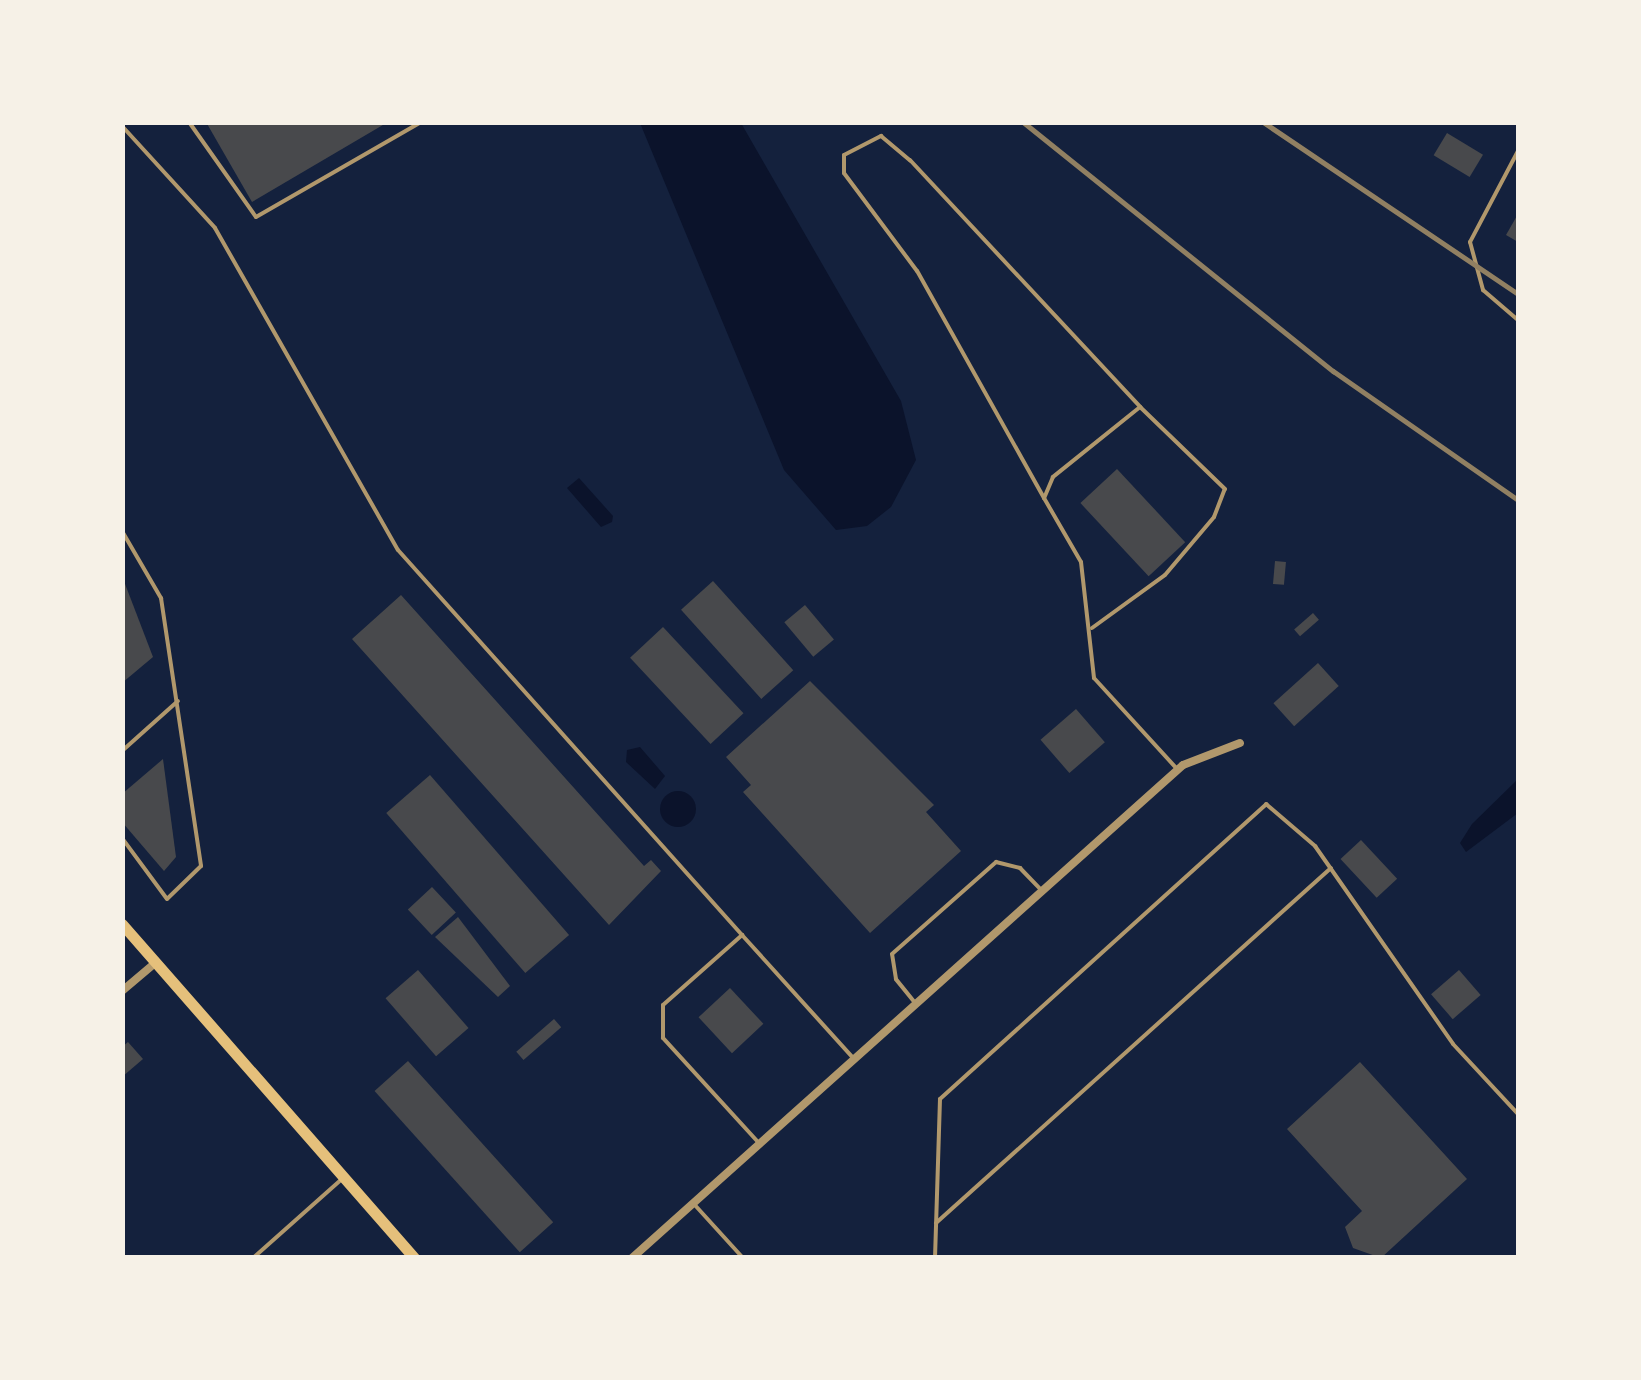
<!DOCTYPE html>
<style>
body{margin:0}
#map{position:relative;width:1641px;height:1380px;overflow:hidden;background:#14213d;font-family:"Space Grotesk",sans-serif}
div>[style]{position:absolute}
[style*='--x']{left:calc(var(--x)*1px);top:calc(var(--y)*1px);width:calc(var(--w)*1px);rotate:calc(var(--a)*1deg)}
.water>*{inset:0;background:#0b132b}
.round{border-radius:50%}
.building>*{inset:0;background:#48494c;transform-origin:0 0}
.service>*{height:4px;margin:-2px;padding:0 2px;transform-origin:2px;border-radius:2px;background:#b1986c}
.minor>*{height:8px;margin:-4px;padding:0 4px;transform-origin:4px;border-radius:4px;background:#b1986c}
.secondary>*{height:11px;margin:-5.5px;padding:0 5.5px;transform-origin:5.5px;border-radius:5.5px;background:#e5c07b}
.rail>*{height:5px;margin:-2.5px;padding:0 2.5px;transform-origin:2.5px;border-radius:2.5px;background:#918062}
span{translate:-50% -50%;white-space:nowrap;text-align:center;line-height:1.15;-webkit-text-stroke:10px #f6f1e7;paint-order:stroke}
.frame{position:absolute;inset:0;border:125px solid #f6f1e7;pointer-events:none}
</style>
<div id="map">
<div class="water">
<div style="clip-path:polygon(640px 123px,741px 123px,901px 401px,916px 460px,891px 507px,867px 526px,836px 530px,784px 470px)"></div>
<div style="clip-path:polygon(579px 478px,613px 516px,612px 522px,601px 527px,567px 488px)"></div>
<div style="clip-path:polygon(640px 747px,665px 776px,655px 789px,626px 762px,627px 750px)"></div>
<div style="clip-path:polygon(1518px 779px,1518px 813px,1466px 852px,1460px 843px,1472px 824px)"></div>
<div class="round" style="left:660px;top:791px;width:36px;height:36px"></div>
</div>
<div class="building">
<div style="clip-path:polygon(206px 122px,388px 122px,252px 202px)"></div>
<div style="left:1447px;top:133px;width:42px;height:26px;rotate:31deg"></div>
<div style="clip-path:polygon(1518px 214px,1518px 242px,1506px 235px)"></div>
<div style="left:1117px;top:469px;width:100px;height:50px;rotate:47deg"></div>
<div style="left:1275px;top:561px;width:11px;height:23px;rotate:5deg"></div>
<div style="clip-path:polygon(122px 576px,153px 657px,122px 683px)"></div>
<div style="left:713px;top:581px;width:120px;height:43px;rotate:48deg"></div>
<div style="clip-path:polygon(401px 595px,644px 866px,651px 860px,661px 871px,609px 925px,352px 639px)"></div>
<div style="left:805px;top:605px;width:45px;height:27px;rotate:50deg"></div>
<div style="left:1313px;top:613px;width:9px;height:25px;rotate:49deg"></div>
<div style="left:663px;top:627px;width:118px;height:45px;rotate:47deg"></div>
<div style="left:1318px;top:663px;width:31px;height:60px;rotate:48deg"></div>
<div style="clip-path:polygon(810px 681px,934px 805px,926px 812px,961px 851px,870px 933px,743px 792px,751px 785px,726px 757px)"></div>
<div style="left:1076px;top:709px;width:44px;height:47px;rotate:49deg"></div>
<div style="clip-path:polygon(163px 759px,176px 857px,164px 871px,122px 822px,122px 794px)"></div>
<div style="left:430px;top:775px;width:212px;height:58px;rotate:49deg"></div>
<div style="left:1361px;top:840px;width:53px;height:28px;rotate:47deg"></div>
<div style="left:432px;top:887px;width:35px;height:33px;rotate:47deg"></div>
<div style="clip-path:polygon(458px 917px,510px 986px,498px 997px,435px 937px)"></div>
<div style="left:418px;top:970px;width:77px;height:43px;rotate:49deg"></div>
<div style="left:1459px;top:970px;width:33px;height:37px;rotate:49deg"></div>
<div style="left:730px;top:988px;width:49px;height:43px;rotate:47deg"></div>
<div style="left:554px;top:1019px;width:11px;height:50px;rotate:49deg"></div>
<div style="clip-path:polygon(128px 1042px,143px 1059px,122px 1077px,122px 1047px)"></div>
<div style="left:408px;top:1061px;width:217px;height:45px;rotate:48deg"></div>
<div style="clip-path:polygon(1360px 1062px,1467px 1179px,1381px 1258px,1353px 1248px,1345px 1227px,1362px 1211px,1287px 1129px)"></div>
</div>
<div class="service">
<div style="--x:189;--y:122;--w:116;--a:54.8"></div>
<div style="--x:256;--y:217;--w:190;--a:-29.9"></div>
<div style="--x:122;--y:126;--w:138;--a:47.6"></div>
<div style="--x:215;--y:228;--w:370;--a:60.4"></div>
<div style="--x:398;--y:550;--w:516;--a:48.22"></div>
<div style="--x:1518;--y:151;--w:103;--a:117.8"></div>
<div style="--x:1470;--y:242;--w:50;--a:74.8"></div>
<div style="--x:1483;--y:290;--w:46;--a:40.6"></div>
<div style="--x:1044;--y:498;--w:260;--a:-119.2"></div>
<div style="--x:917;--y:271;--w:122;--a:-126.7"></div>
<div style="--x:844;--y:173;--w:18;--a:-90"></div>
<div style="--x:844;--y:155;--w:42;--a:-27.2"></div>
<div style="--x:881;--y:136;--w:38;--a:40"></div>
<div style="--x:910;--y:160;--w:338;--a:47"></div>
<div style="--x:122;--y:531;--w:78;--a:59.8"></div>
<div style="--x:161;--y:598;--w:271;--a:81.5"></div>
<div style="--x:201;--y:866;--w:47;--a:135.9"></div>
<div style="--x:167;--y:899;--w:76;--a:-126.4"></div>
<div style="--x:1092;--y:628;--w:90;--a:-36"></div>
<div style="--x:1165;--y:575;--w:76;--a:-49.8"></div>
<div style="--x:1214;--y:517;--w:30;--a:-69"></div>
<div style="--x:1225;--y:489;--w:118;--a:-136"></div>
<div style="--x:1140;--y:407;--w:112;--a:141.2"></div>
<div style="--x:1053;--y:477;--w:23;--a:113"></div>
<div style="--x:1044;--y:498;--w:74;--a:60"></div>
<div style="--x:1081;--y:562;--w:117;--a:83.6"></div>
<div style="--x:1094;--y:678;--w:123;--a:47.6"></div>
<div style="--x:122;--y:751;--w:75;--a:-41.8"></div>
<div style="--x:916;--y:1004;--w:32;--a:-129"></div>
<div style="--x:896;--y:979;--w:25;--a:-99"></div>
<div style="--x:892;--y:954;--w:139;--a:-41.5"></div>
<div style="--x:996;--y:862;--w:25;--a:14"></div>
<div style="--x:1020;--y:868;--w:29;--a:46"></div>
<div style="--x:758;--y:1142;--w:141;--a:-132.4"></div>
<div style="--x:663;--y:1038;--w:33;--a:-90"></div>
<div style="--x:663;--y:1005;--w:106;--a:-41.5"></div>
<div style="--x:742;--y:935;--w:167;--a:47.9"></div>
<div style="--x:693;--y:1203;--w:74;--a:47.7"></div>
<div style="--x:936;--y:1223;--w:531;--a:-41.95"></div>
<div style="--x:253;--y:1258;--w:120;--a:-41.6"></div>
<div style="--x:935;--y:1258;--w:159;--a:-88.2"></div>
<div style="--x:940;--y:1099;--w:440;--a:-42.1"></div>
<div style="--x:1266;--y:804;--w:65;--a:40.6"></div>
<div style="--x:1315;--y:846;--w:241;--a:55.1"></div>
<div style="--x:1453;--y:1044;--w:96;--a:47.1"></div>
</div>
<div class="minor">
<div style="--x:122;--y:991;--w:43;--a:-40.3"></div>
<div style="--x:632;--y:1258;--w:739;--a:-41.82"></div>
<div style="--x:1183;--y:765;--w:61;--a:-21.1"></div>
</div>
<div class="secondary">
<div style="--x:122;--y:924;--w:444;--a:48.8"></div>
</div>
<div class="rail">
<div style="--x:1023;--y:122;--w:398;--a:38.8"></div>
<div style="--x:1333;--y:371;--w:226;--a:34.9"></div>
<div style="--x:1263;--y:122;--w:308;--a:34"></div>
</div>
<div class="frame"></div>
</div>
